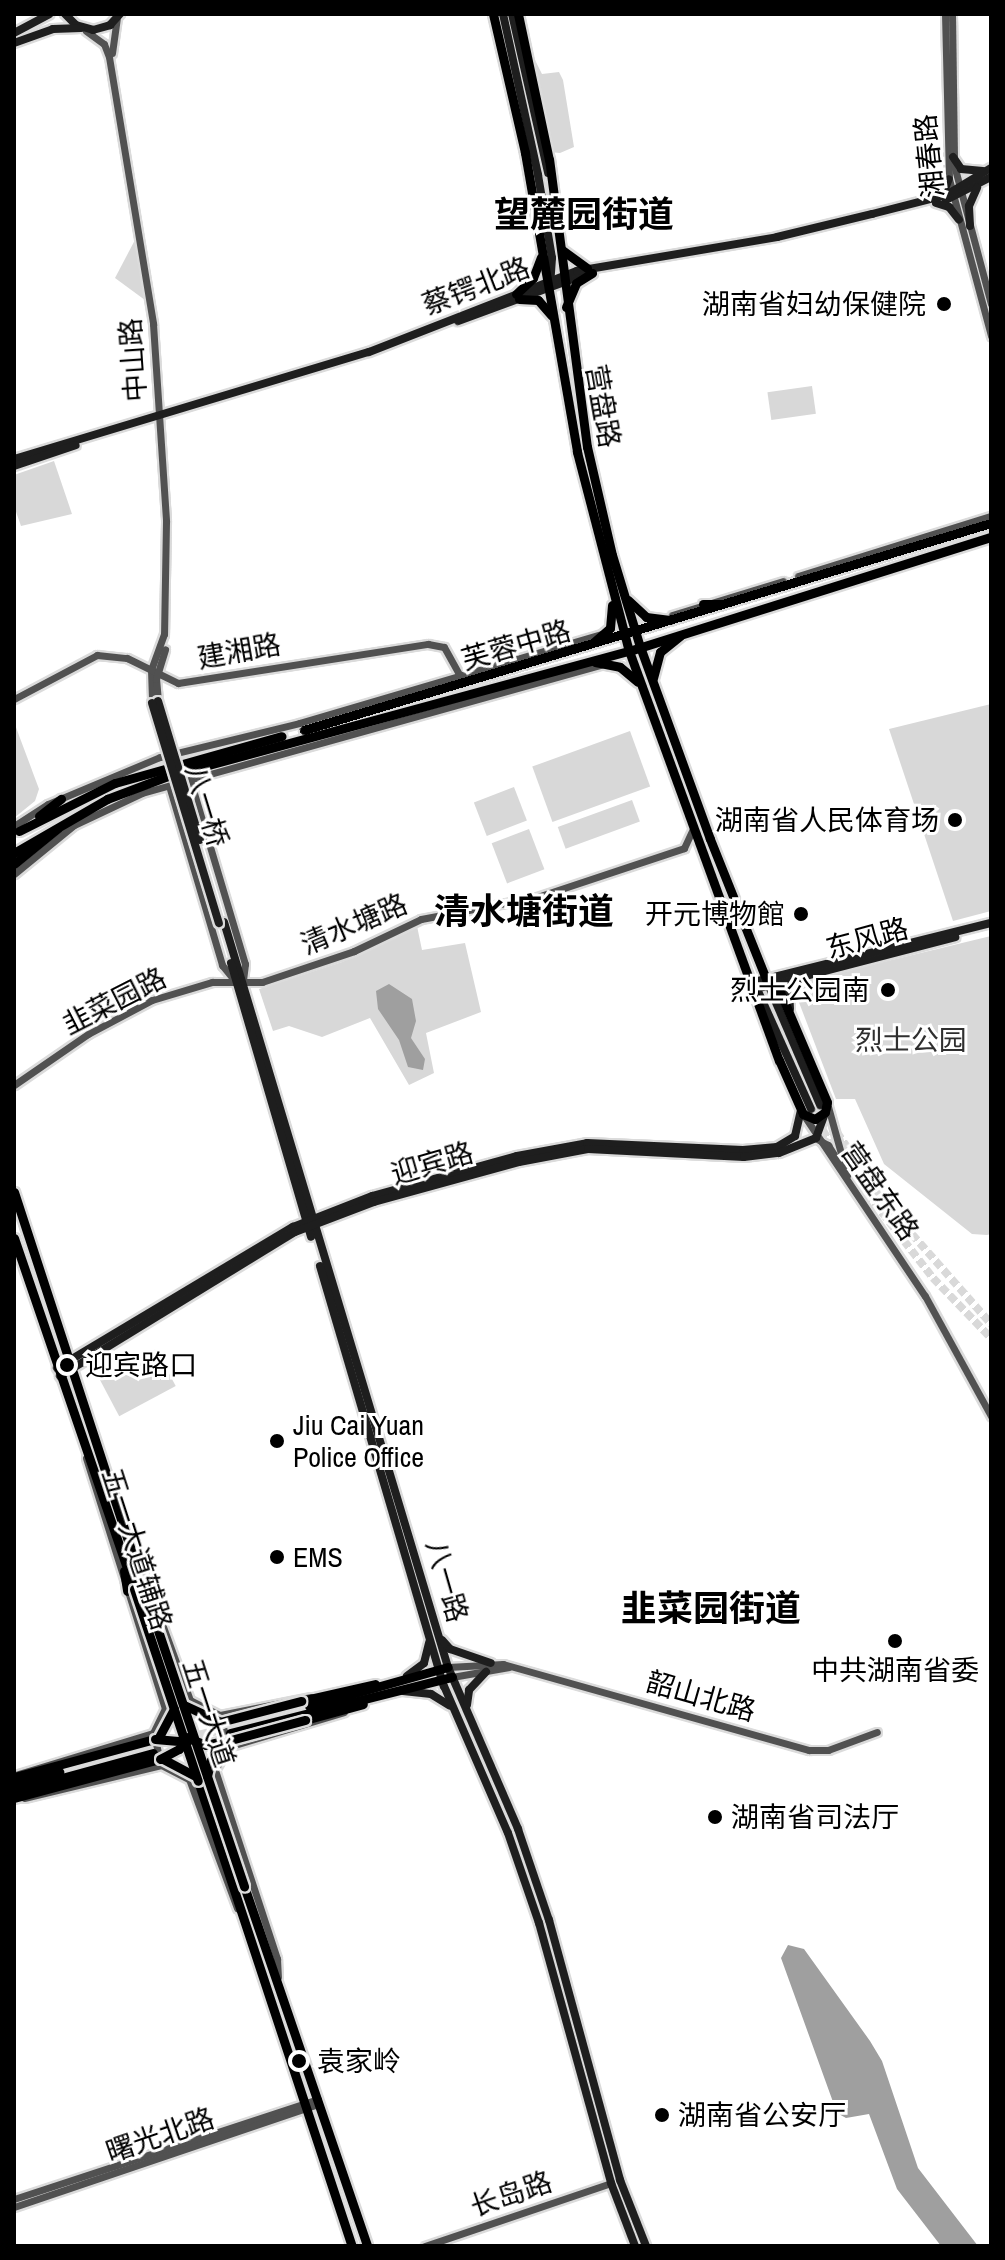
<!DOCTYPE html>
<meta charset="utf-8">
<style>
body{margin:0}
#map{position:relative;width:1005px;height:2260px;overflow:hidden;background:#fff;font-family:"Archivo Narrow","Noto Sans SC",sans-serif}
div>[style]{position:absolute}
[style*='--x']{left:calc(var(--x)*1px);top:calc(var(--y)*1px);width:calc(var(--w)*1px);rotate:calc(var(--a)*1deg)}
.green>*{inset:0;background:#d8d8d8;transform-origin:0 0}
.water>*{inset:0;background:#9f9f9f}
.secondary-tunnel>*{height:8px;margin-top:-4px;transform-origin:0;background:repeating-linear-gradient(90deg,#d9d9d9 0 8px,transparent 0 12px)}
.primary-tunnel>*{height:9px;margin-top:-4.5px;transform-origin:0;background:repeating-linear-gradient(90deg,#d9d9d9 0 9px,transparent 0 13.5px)}
.roads{filter:drop-shadow(2px 0 #dbdbdb) drop-shadow(-2px 0 #dbdbdb) drop-shadow(0 2px #dbdbdb) drop-shadow(0 -2px #dbdbdb)}
.tertiary>*{height:7px;margin:-3.5px;padding:0 3.5px;transform-origin:3.5px;border-radius:3.5px;background:#515151}
.secondary>*{height:8px;margin:-4px;padding:0 4px;transform-origin:4px;border-radius:4px;background:#1e1e1e}
.primary>*{height:9px;margin:-4.5px;padding:0 4.5px;transform-origin:4.5px;border-radius:4.5px;background:#000}
.bridges{filter:drop-shadow(2px 0 #dbdbdb) drop-shadow(-2px 0 #dbdbdb) drop-shadow(0 2px #dbdbdb) drop-shadow(0 -2px #dbdbdb)}
.secondary-bridge>*{height:8px;margin:-4px;padding:0 4px;transform-origin:4px;border-radius:4px;background:#1e1e1e}
.primary-bridge>*{height:9px;margin:-4.5px;padding:0 4.5px;transform-origin:4.5px;border-radius:4.5px;background:#000}
.dots>*{width:22px;height:22px;translate:-50% -50%;box-sizing:border-box;border:4px solid #fff;border-radius:50%}
span{translate:-50% -50%;white-space:nowrap;text-align:center;line-height:1.15;-webkit-text-stroke:6px #fff;paint-order:stroke}
.street-label{font-size:28px;color:#000}
.poi-label{font-size:28px;color:#000}
.right{translate:-100% -50%;text-align:right}
.left{translate:0 -50%;text-align:left}
.park-label{font-size:28px;color:#2f2f2f}
.district-label{font-size:36px;color:#000;font-weight:700}
.frame{position:absolute;inset:0;border:16px solid #000;pointer-events:none}
</style>
<div id="map">
<div class="green">
<div style="clip-path:polygon(535px 60px,542px 74px,559px 72px,563px 80px,574px 147px,560px 153px,550px 152px)"></div>
<div style="clip-path:polygon(136px 238px,149px 303px,115px 278px)"></div>
<div style="left:812px;top:386px;width:28px;height:45px;rotate:82deg"></div>
<div style="clip-path:polygon(54px 461px,72px 514px,21px 526px,14px 506px,14px 475px)"></div>
<div style="clip-path:polygon(991px 704px,991px 911px,953px 921px,889px 729px)"></div>
<div style="clip-path:polygon(14px 722px,39px 789px,35px 801px,14px 818px)"></div>
<div style="left:630px;top:731px;width:59px;height:104px;rotate:70deg"></div>
<div style="left:514px;top:787px;width:36px;height:43px;rotate:69deg"></div>
<div style="left:632px;top:800px;width:23px;height:79px;rotate:70deg"></div>
<div style="left:529px;top:829px;width:43px;height:40px;rotate:69deg"></div>
<div style="clip-path:polygon(417px 926px,422px 950px,465px 943px,481px 1012px,426px 1033px,434px 1073px,409px 1085px,370px 1018px,322px 1037px,289px 1026px,273px 1031px,259px 989px,342px 962px)"></div>
<div style="clip-path:polygon(991px 936px,991px 1234px,987px 1235px,972px 1234px,884px 1164px,855px 1099px,836px 1099px,795px 992px,817px 978px)"></div>
<div style="left:156px;top:1349px;width:42px;height:64px;rotate:62deg"></div>
</div>
<div class="water">
<div style="clip-path:polygon(389px 984px,412px 999px,416px 1021px,411px 1038px,425px 1059px,423px 1070px,408px 1067px,399px 1040px,378px 1009px,376px 991px)"></div>
<div style="clip-path:polygon(788px 1945px,804px 1949px,870px 2041px,882px 2061px,918px 2168px,978px 2246px,941px 2246px,897px 2189px,869px 2114px,846px 2118px,837px 2113px,781px 1958px)"></div>
</div>
<div class="secondary-tunnel">
<div style="--x:811;--y:1109;--w:47;--a:60.7"></div>
<div style="--x:823;--y:1112;--w:115;--a:55.6"></div>
<div style="--x:888;--y:1207;--w:156;--a:48.6"></div>
<div style="--x:845;--y:1165;--w:143;--a:52.1"></div>
<div style="--x:933;--y:1278;--w:83;--a:46"></div>
</div>
<div class="primary-tunnel">
<div style="--x:186;--y:1738;--w:44;--a:-14.3"></div>
</div>
<div class="roads">
<div class="tertiary">
<div style="--x:945;--y:14;--w:165;--a:88.6"></div>
<div style="--x:949;--y:179;--w:163;--a:75"></div>
<div style="--x:952;--y:14;--w:151;--a:89.2"></div>
<div style="--x:954;--y:165;--w:144;--a:75.1"></div>
<div style="--x:86;--y:31;--w:22;--a:36"></div>
<div style="--x:104;--y:44;--w:14;--a:69"></div>
<div style="--x:109;--y:57;--w:271;--a:80.6"></div>
<div style="--x:153;--y:324;--w:198;--a:86.2"></div>
<div style="--x:166;--y:522;--w:112;--a:91"></div>
<div style="--x:164;--y:634;--w:38;--a:110"></div>
<div style="--x:151;--y:670;--w:33;--a:88"></div>
<div style="--x:112;--y:53;--w:34;--a:-82"></div>
<div style="--x:798;--y:576;--w:202;--a:-17.3"></div>
<div style="--x:672;--y:615;--w:116;--a:-17"></div>
<div style="--x:14;--y:699;--w:94;--a:-27.9"></div>
<div style="--x:97;--y:655;--w:30;--a:6"></div>
<div style="--x:127;--y:658;--w:57;--a:26.1"></div>
<div style="--x:178;--y:683;--w:253;--a:-8.9"></div>
<div style="--x:428;--y:644;--w:16;--a:11"></div>
<div style="--x:444;--y:647;--w:35;--a:61"></div>
<div style="--x:158;--y:701;--w:22;--a:-95"></div>
<div style="--x:156;--y:679;--w:31;--a:-73"></div>
<div style="--x:191;--y:783;--w:189;--a:73.4"></div>
<div style="--x:245;--y:964;--w:16;--a:97"></div>
<div style="--x:170;--y:789;--w:184;--a:73.5"></div>
<div style="--x:222;--y:965;--w:22;--a:51"></div>
<div style="--x:14;--y:826;--w:40;--a:-32.9"></div>
<div style="--x:48;--y:804;--w:121;--a:-22.8"></div>
<div style="--x:160;--y:757;--w:143;--a:-13.7"></div>
<div style="--x:299;--y:723;--w:315;--a:-16.4"></div>
<div style="--x:14;--y:874;--w:77;--a:-39.2"></div>
<div style="--x:74;--y:825;--w:75;--a:-25.2"></div>
<div style="--x:142;--y:793;--w:477;--a:-15.6"></div>
<div style="--x:14;--y:1085;--w:90;--a:-34.6"></div>
<div style="--x:88;--y:1034;--w:72;--a:-28"></div>
<div style="--x:152;--y:1000;--w:63;--a:-16.7"></div>
<div style="--x:212;--y:982;--w:50;--a:0"></div>
<div style="--x:262;--y:982;--w:97;--a:-18.6"></div>
<div style="--x:354;--y:951;--w:74;--a:-25.5"></div>
<div style="--x:421;--y:919;--w:118;--a:-10.7"></div>
<div style="--x:537;--y:897;--w:155;--a:-18.4"></div>
<div style="--x:684;--y:848;--w:21;--a:-65"></div>
<div style="--x:827;--y:1103;--w:75;--a:74.5"></div>
<div style="--x:803;--y:1114;--w:219;--a:56.2"></div>
<div style="--x:925;--y:1296;--w:137;--a:61.2"></div>
<div style="--x:817;--y:1139;--w:13;--a:29"></div>
<div style="--x:828;--y:1145;--w:22;--a:58"></div>
<div style="--x:86;--y:1458;--w:262;--a:72.5"></div>
<div style="--x:137;--y:1556;--w:153;--a:69.8"></div>
<div style="--x:448;--y:1667;--w:55;--a:-3.1"></div>
<div style="--x:503;--y:1664;--w:318;--a:15.7"></div>
<div style="--x:809;--y:1750;--w:19;--a:0"></div>
<div style="--x:828;--y:1750;--w:52;--a:-20.2"></div>
<div style="--x:452;--y:1677;--w:58;--a:-10"></div>
<div style="--x:190;--y:1700;--w:34;--a:27"></div>
<div style="--x:220;--y:1715;--w:93;--a:-11.2"></div>
<div style="--x:221;--y:1718;--w:28;--a:77"></div>
<div style="--x:153;--y:1733;--w:28;--a:-64"></div>
<div style="--x:154;--y:1735;--w:28;--a:77"></div>
<div style="--x:228;--y:1747;--w:121;--a:-16.8"></div>
<div style="--x:161;--y:1765;--w:31;--a:27"></div>
<div style="--x:215;--y:1770;--w:199;--a:71.8"></div>
<div style="--x:277;--y:1959;--w:18;--a:87"></div>
<div style="--x:215;--y:1770;--w:26;--a:-61"></div>
<div style="--x:15;--y:1775;--w:144;--a:-16.9"></div>
<div style="--x:189;--y:1779;--w:138;--a:69.6"></div>
<div style="--x:24;--y:1798;--w:141;--a:-13.5"></div>
<div style="--x:14;--y:2199;--w:320;--a:-18.2"></div>
<div style="--x:14;--y:2207;--w:322;--a:-18.7"></div>
<div style="--x:425;--y:2246;--w:196;--a:-18.7"></div>
</div>
<div class="secondary">
<div style="--x:65;--y:14;--w:16;--a:45"></div>
<div style="--x:76;--y:25;--w:18;--a:16"></div>
<div style="--x:93;--y:30;--w:18;--a:-16"></div>
<div style="--x:110;--y:25;--w:15;--a:-48"></div>
<div style="--x:503;--y:14;--w:165;--a:77.7"></div>
<div style="--x:538;--y:175;--w:84;--a:80.4"></div>
<div style="--x:552;--y:258;--w:26;--a:94"></div>
<div style="--x:512;--y:14;--w:163;--a:77.2"></div>
<div style="--x:14;--y:33;--w:40;--a:-28"></div>
<div style="--x:14;--y:43;--w:41;--a:-19.7"></div>
<div style="--x:53;--y:29;--w:28;--a:-2"></div>
<div style="--x:953;--y:157;--w:14;--a:56"></div>
<div style="--x:961;--y:169;--w:22;--a:5"></div>
<div style="--x:942;--y:196;--w:18;--a:-68"></div>
<div style="--x:946;--y:200;--w:51;--a:-27.1"></div>
<div style="--x:936;--y:203;--w:14;--a:17"></div>
<div style="--x:949;--y:207;--w:16;--a:52"></div>
<div style="--x:970;--y:226;--w:20;--a:-93"></div>
<div style="--x:969;--y:206;--w:20;--a:-66"></div>
<div style="--x:458;--y:321;--w:134;--a:-20.1"></div>
<div style="--x:14;--y:459;--w:371;--a:-16.8"></div>
<div style="--x:369;--y:352;--w:223;--a:-21.3"></div>
<div style="--x:577;--y:271;--w:203;--a:-9.6"></div>
<div style="--x:777;--y:237;--w:98;--a:-13.6"></div>
<div style="--x:872;--y:214;--w:76;--a:-14.4"></div>
<div style="--x:946;--y:195;--w:52;--a:-31"></div>
<div style="--x:14;--y:466;--w:65;--a:-18.7"></div>
<div style="--x:224;--y:922;--w:778;--a:73.27"></div>
<div style="--x:448;--y:1667;--w:176;--a:66.6"></div>
<div style="--x:518;--y:1829;--w:96;--a:71.2"></div>
<div style="--x:549;--y:1920;--w:270;--a:74.7"></div>
<div style="--x:620;--y:2180;--w:71;--a:68.5"></div>
<div style="--x:231;--y:963;--w:285;--a:73.7"></div>
<div style="--x:768;--y:984;--w:132;--a:66.7"></div>
<div style="--x:756;--y:989;--w:206;--a:-14.6"></div>
<div style="--x:790;--y:1009;--w:18;--a:-93"></div>
<div style="--x:789;--y:991;--w:16;--a:-47"></div>
<div style="--x:811;--y:1109;--w:139;--a:-114.2"></div>
<div style="--x:754;--y:982;--w:244;--a:-14"></div>
<div style="--x:320;--y:1266;--w:438;--a:73.6"></div>
<div style="--x:444;--y:1686;--w:160;--a:66.5"></div>
<div style="--x:508;--y:1833;--w:95;--a:71"></div>
<div style="--x:539;--y:1923;--w:270;--a:74.5"></div>
<div style="--x:611;--y:2183;--w:67;--a:69.1"></div>
<div style="--x:57;--y:1368;--w:275;--a:-30.9"></div>
<div style="--x:293;--y:1227;--w:85;--a:-21.4"></div>
<div style="--x:372;--y:1196;--w:150;--a:-15.4"></div>
<div style="--x:517;--y:1156;--w:71;--a:-10.5"></div>
<div style="--x:587;--y:1143;--w:156;--a:2.6"></div>
<div style="--x:743;--y:1150;--w:34;--a:-5"></div>
<div style="--x:777;--y:1147;--w:21;--a:-31"></div>
<div style="--x:795;--y:1136;--w:27;--a:-77"></div>
<div style="--x:60;--y:1376;--w:276;--a:-31.5"></div>
<div style="--x:295;--y:1232;--w:85;--a:-20.8"></div>
<div style="--x:374;--y:1202;--w:150;--a:-15.4"></div>
<div style="--x:519;--y:1162;--w:70;--a:-10.7"></div>
<div style="--x:588;--y:1149;--w:156;--a:2.9"></div>
<div style="--x:744;--y:1157;--w:35;--a:-7"></div>
<div style="--x:779;--y:1153;--w:40;--a:-22"></div>
<div style="--x:816;--y:1138;--w:33;--a:-70"></div>
<div style="--x:442;--y:1640;--w:12;--a:48"></div>
<div style="--x:450;--y:1649;--w:43;--a:18.9"></div>
<div style="--x:407;--y:1676;--w:21;--a:-37"></div>
<div style="--x:424;--y:1663;--w:21;--a:-76"></div>
<div style="--x:403;--y:1691;--w:28;--a:6"></div>
<div style="--x:431;--y:1694;--w:22;--a:32"></div>
<div style="--x:467;--y:1705;--w:15;--a:-82"></div>
<div style="--x:469;--y:1690;--w:25;--a:-47"></div>
</div>
<div class="primary">
<div style="--x:493;--y:14;--w:143;--a:77"></div>
<div style="--x:525;--y:153;--w:303;--a:80.1"></div>
<div style="--x:577;--y:452;--w:206;--a:75.4"></div>
<div style="--x:629;--y:651;--w:436;--a:69.9"></div>
<div style="--x:779;--y:1060;--w:59;--a:66"></div>
<div style="--x:803;--y:1114;--w:13;--a:23"></div>
<div style="--x:815;--y:1119;--w:12;--a:-35"></div>
<div style="--x:825;--y:1112;--w:10;--a:-79"></div>
<div style="--x:827;--y:1102;--w:120;--a:-113.1"></div>
<div style="--x:780;--y:992;--w:19;--a:-137"></div>
<div style="--x:766;--y:979;--w:151;--a:-111.8"></div>
<div style="--x:710;--y:839;--w:204;--a:-110"></div>
<div style="--x:640;--y:647;--w:96;--a:-106.9"></div>
<div style="--x:612;--y:555;--w:111;--a:-103"></div>
<div style="--x:587;--y:447;--w:290;--a:-97.5"></div>
<div style="--x:549;--y:160;--w:149;--a:-102"></div>
<div style="--x:562;--y:250;--w:31;--a:36"></div>
<div style="--x:516;--y:294;--w:23;--a:-43"></div>
<div style="--x:533;--y:278;--w:22;--a:-69"></div>
<div style="--x:519;--y:299;--w:19;--a:3"></div>
<div style="--x:538;--y:300;--w:21;--a:49"></div>
<div style="--x:566;--y:307;--w:26;--a:-67"></div>
<div style="--x:576;--y:283;--w:19;--a:-32"></div>
<div style="--x:628;--y:600;--w:25;--a:43"></div>
<div style="--x:646;--y:617;--w:24;--a:7"></div>
<div style="--x:703;--y:604;--w:19;--a:0"></div>
<div style="--x:594;--y:642;--w:21;--a:-41"></div>
<div style="--x:610;--y:628;--w:23;--a:-85"></div>
<div style="--x:595;--y:662;--w:25;--a:11"></div>
<div style="--x:620;--y:667;--w:23;--a:40"></div>
<div style="--x:653;--y:678;--w:27;--a:-75"></div>
<div style="--x:660;--y:652;--w:26;--a:-39"></div>
<div style="--x:304;--y:730;--w:718;--a:-16.77"></div>
<div style="--x:39;--y:816;--w:28;--a:-38"></div>
<div style="--x:19;--y:831;--w:107;--a:-26.6"></div>
<div style="--x:115;--y:783;--w:173;--a:-15.7"></div>
<div style="--x:14;--y:853;--w:108;--a:-30.1"></div>
<div style="--x:107;--y:799;--w:65;--a:-20.7"></div>
<div style="--x:168;--y:776;--w:478;--a:-15.2"></div>
<div style="--x:629;--y:651;--w:380;--a:-17.5"></div>
<div style="--x:14;--y:864;--w:57;--a:-39.3"></div>
<div style="--x:14;--y:1192;--w:415;--a:71.9"></div>
<div style="--x:14;--y:1238;--w:371;--a:71.1"></div>
<div style="--x:124;--y:1571;--w:20;--a:81"></div>
<div style="--x:301;--y:1701;--w:76;--a:-12.9"></div>
<div style="--x:309;--y:1706;--w:144;--a:-15.7"></div>
<div style="--x:305;--y:1720;--w:60;--a:-15.4"></div>
<div style="--x:230;--y:1733;--w:229;--a:-14.2"></div>
<div style="--x:14;--y:1777;--w:146;--a:-15.1"></div>
<div style="--x:198;--y:1781;--w:490;--a:71.7"></div>
<div style="--x:14;--y:1784;--w:47;--a:-14.9"></div>
<div style="--x:14;--y:1791;--w:144;--a:-15.3"></div>
<div style="--x:14;--y:1798;--w:151;--a:-15"></div>
<div style="--x:244;--y:1886;--w:380;--a:71.1"></div>
</div>
</div>
<div class="bridges">
<div class="secondary-bridge">
<div style="--x:158;--y:701;--w:145;--a:73.2"></div>
<div style="--x:152;--y:703;--w:230;--a:73.1"></div>
</div>
<div class="primary-bridge">
<div style="--x:143;--y:1586;--w:317;--a:71.4"></div>
<div style="--x:134;--y:1589;--w:202;--a:71.6"></div>
<div style="--x:184;--y:1705;--w:40;--a:25"></div>
<div style="--x:220;--y:1722;--w:84;--a:-14.5"></div>
<div style="--x:159;--y:1737;--w:32;--a:-62"></div>
<div style="--x:155;--y:1739;--w:32;--a:5"></div>
<div style="--x:193;--y:1740;--w:14;--a:21"></div>
<div style="--x:206;--y:1745;--w:18;--a:-13"></div>
<div style="--x:160;--y:1759;--w:21;--a:-28"></div>
<div style="--x:179;--y:1749;--w:15;--a:-53"></div>
<div style="--x:163;--y:1759;--w:36;--a:28"></div>
<div style="--x:207;--y:1776;--w:16;--a:-76"></div>
<div style="--x:211;--y:1760;--w:25;--a:-50"></div>
<div style="--x:227;--y:1741;--w:81;--a:-15.1"></div>
</div>
</div>
<div class="dots">
<div style="left:944px;top:304px;background:#000"></div>
<div style="left:955px;top:820px;background:#000"></div>
<div style="left:801px;top:914px;background:#000"></div>
<div style="left:888px;top:990px;background:#000"></div>
<div style="left:67px;top:1365px;background:#000"></div>
<div style="left:277px;top:1441px;background:#000"></div>
<div style="left:277px;top:1557px;background:#000"></div>
<div style="left:895px;top:1641px;background:#000"></div>
<div style="left:715px;top:1817px;background:#000"></div>
<div style="left:299px;top:2061px;background:#000"></div>
<div style="left:662px;top:2115px;background:#000"></div>
</div>
<div class="street-label">
<span style="left:929px;top:156px;rotate:-96deg">湘春路</span>
<span style="left:476px;top:286px;rotate:-21deg">蔡锷北路</span>
<span style="left:133px;top:360px;rotate:-94deg">中山路</span>
<span style="left:603px;top:406px;rotate:80deg">营盘路</span>
<span style="left:516px;top:645px;rotate:-16deg">芙蓉中路</span>
<span style="left:239px;top:651px;rotate:-10deg">建湘路</span>
<span style="left:207px;top:806px;rotate:73deg">八一桥</span>
<span style="left:354px;top:924px;rotate:-23deg">清水塘路</span>
<span style="left:867px;top:938px;rotate:-15deg">东风路</span>
<span style="left:114px;top:1001px;rotate:-27deg">韭菜园路</span>
<span style="left:432px;top:1163px;rotate:-16deg">迎宾路</span>
<span style="left:880px;top:1191px;rotate:55deg">营盘东路</span>
<span style="left:137px;top:1549px;rotate:72deg">五一大道辅路</span>
<span style="left:447px;top:1581px;rotate:74deg">八一路</span>
<span style="left:701px;top:1696px;rotate:16deg">韶山北路</span>
<span style="left:209px;top:1713px;rotate:72deg">五一大道</span>
<span style="left:160px;top:2135px;rotate:-19deg">曙光北路</span>
<span style="left:511px;top:2194px;rotate:-19deg">长岛路</span>
</div>
<div class="poi-label">
<span class="right" style="left:926px;top:304px">湖南省妇幼保健院</span>
<span class="right" style="left:939px;top:820px">湖南省人民体育场</span>
<span class="right" style="left:785px;top:914px">开元博物館</span>
<span class="right" style="left:870px;top:990px">烈士公园南</span>
<span class="left" style="left:85px;top:1365px">迎宾路口</span>
<span class="left" style="left:293px;top:1441px">Jiu Cai Yuan<br>Police Office</span>
<span class="left" style="left:293px;top:1557px">EMS</span>
<span style="left:895px;top:1670px">中共湖南省委</span>
<span class="left" style="left:731px;top:1817px">湖南省司法厅</span>
<span class="left" style="left:317px;top:2061px">袁家岭</span>
<span class="left" style="left:678px;top:2115px">湖南省公安厅</span>
</div>
<div class="park-label">
<span style="left:911px;top:1040px">烈士公园</span>
</div>
<div class="district-label">
<span style="left:584px;top:215px">望麓园街道</span>
<span style="left:524px;top:912px">清水塘街道</span>
<span style="left:711px;top:1609px">韭菜园街道</span>
</div>
<div class="frame"></div>
</div>
